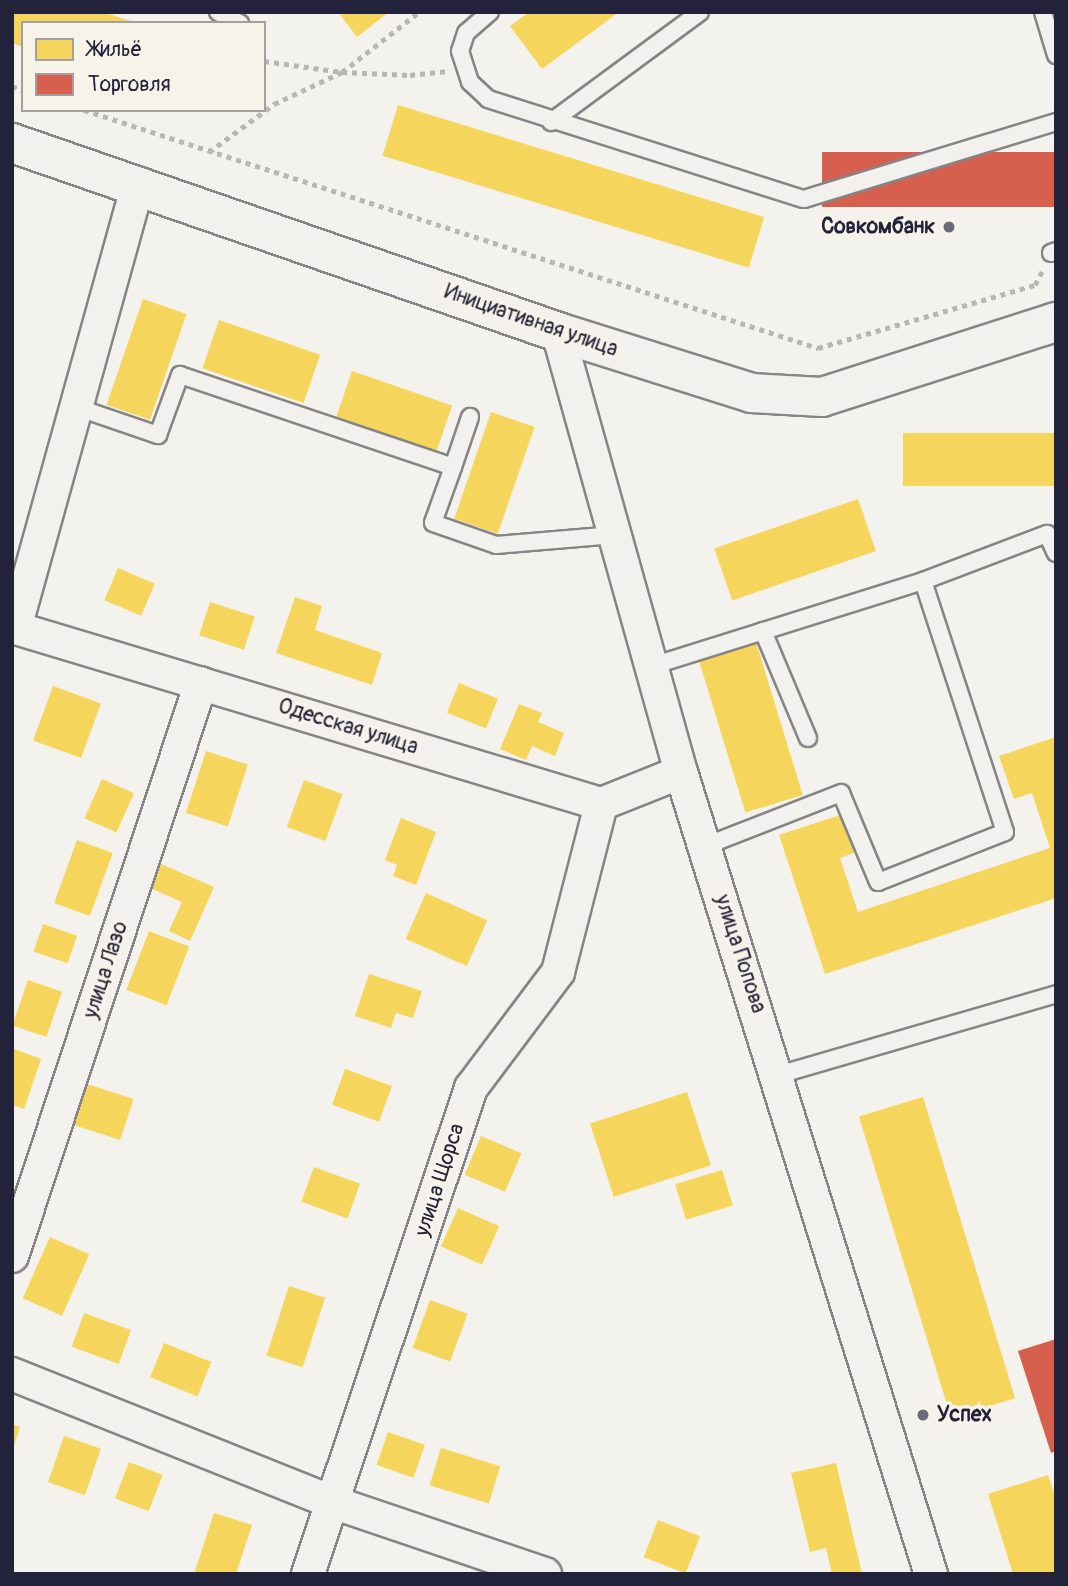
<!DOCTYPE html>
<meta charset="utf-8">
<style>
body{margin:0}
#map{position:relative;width:1068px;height:1586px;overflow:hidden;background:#f4f2ec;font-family:Pangolin,sans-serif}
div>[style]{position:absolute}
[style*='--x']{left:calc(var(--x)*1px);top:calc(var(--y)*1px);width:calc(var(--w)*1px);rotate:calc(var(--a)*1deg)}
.homes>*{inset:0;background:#f6d55c;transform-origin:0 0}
.shops>*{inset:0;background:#d6604d;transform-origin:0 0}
.path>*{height:4.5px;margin-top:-2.25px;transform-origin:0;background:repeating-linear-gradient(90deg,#b8b6b6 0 5px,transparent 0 10px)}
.roads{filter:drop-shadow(2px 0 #858486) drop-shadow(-2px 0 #858486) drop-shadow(0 2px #858486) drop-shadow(0 -2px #858486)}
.lane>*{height:16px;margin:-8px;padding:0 8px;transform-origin:8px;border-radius:8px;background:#f2f1ed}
.street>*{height:32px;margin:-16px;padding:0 16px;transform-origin:16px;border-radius:16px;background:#f2f1ed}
.secondary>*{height:38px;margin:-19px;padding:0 19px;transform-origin:19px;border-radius:19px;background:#f2f1ed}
.dots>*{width:19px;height:19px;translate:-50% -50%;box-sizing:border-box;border:4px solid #f7f3e8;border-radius:50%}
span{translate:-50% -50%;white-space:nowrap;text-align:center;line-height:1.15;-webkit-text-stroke:7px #f7f3e8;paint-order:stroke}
.poi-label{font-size:21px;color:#22223b;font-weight:700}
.right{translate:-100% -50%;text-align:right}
.left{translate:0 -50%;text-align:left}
.street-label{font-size:21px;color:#22223b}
.frame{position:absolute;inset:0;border:14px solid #22223b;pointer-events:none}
.legend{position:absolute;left:21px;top:21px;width:245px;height:91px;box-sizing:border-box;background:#f7f3e8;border:2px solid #a29fa3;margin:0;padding:9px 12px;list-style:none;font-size:21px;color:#22223b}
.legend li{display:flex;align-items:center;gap:14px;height:35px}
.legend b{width:35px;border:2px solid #a29fa3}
</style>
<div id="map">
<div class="homes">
<div style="clip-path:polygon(12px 12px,103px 12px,134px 22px,23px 23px,23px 47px,12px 43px)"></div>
<div style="clip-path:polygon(338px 12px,389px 12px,357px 37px)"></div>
<div style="clip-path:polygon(529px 12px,619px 12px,542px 69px,510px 26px)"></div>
<div style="left:398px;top:105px;width:383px;height:53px;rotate:17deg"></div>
<div style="left:143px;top:299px;width:46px;height:112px;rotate:19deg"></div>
<div style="left:219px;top:320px;width:107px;height:51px;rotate:19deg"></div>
<div style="left:352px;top:371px;width:106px;height:50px;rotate:19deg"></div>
<div style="left:491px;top:412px;width:46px;height:113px;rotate:19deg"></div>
<div style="left:1056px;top:433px;width:53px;height:153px;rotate:90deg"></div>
<div style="left:858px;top:499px;width:55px;height:152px;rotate:71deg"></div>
<div style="left:118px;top:568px;width:40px;height:35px;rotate:23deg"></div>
<div style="clip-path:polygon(295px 597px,322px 606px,315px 630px,382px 653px,372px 685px,276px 653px)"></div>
<div style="left:210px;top:602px;width:47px;height:35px;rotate:18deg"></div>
<div style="left:756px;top:642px;width:160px;height:60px;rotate:73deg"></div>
<div style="left:459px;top:683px;width:42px;height:32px;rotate:22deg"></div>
<div style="left:53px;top:686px;width:51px;height:58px;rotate:20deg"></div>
<div style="clip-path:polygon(519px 704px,542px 713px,538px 722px,564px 733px,555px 756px,532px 746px,526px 760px,500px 749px)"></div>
<div style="clip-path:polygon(1056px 737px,1056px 898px,825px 974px,779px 835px,843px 814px,856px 852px,840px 858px,858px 912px,1050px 848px,1032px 793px,1014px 799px,999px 756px)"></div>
<div style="left:206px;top:751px;width:44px;height:65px;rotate:18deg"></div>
<div style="left:102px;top:779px;width:35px;height:43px;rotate:24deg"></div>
<div style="left:304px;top:780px;width:41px;height:50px;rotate:20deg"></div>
<div style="clip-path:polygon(401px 818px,436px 832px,416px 885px,393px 876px,397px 865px,385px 860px)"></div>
<div style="left:77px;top:840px;width:38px;height:67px;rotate:20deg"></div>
<div style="clip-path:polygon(161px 864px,214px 887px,190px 941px,169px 931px,182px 902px,150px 888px)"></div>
<div style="left:426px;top:893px;width:67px;height:50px;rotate:24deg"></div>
<div style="left:43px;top:924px;width:36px;height:29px;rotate:19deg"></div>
<div style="left:149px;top:931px;width:43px;height:63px;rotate:21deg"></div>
<div style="clip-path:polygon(369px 974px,422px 991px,413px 1018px,396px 1013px,391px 1028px,355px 1016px)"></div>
<div style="left:28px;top:980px;width:36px;height:48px;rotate:19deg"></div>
<div style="clip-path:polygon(12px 1048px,41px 1059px,24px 1109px,12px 1105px)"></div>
<div style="left:345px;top:1069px;width:50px;height:38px;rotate:20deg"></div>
<div style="left:84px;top:1083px;width:52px;height:43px;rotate:18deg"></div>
<div style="left:687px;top:1092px;width:77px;height:102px;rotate:72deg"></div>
<div style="left:923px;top:1097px;width:315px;height:67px;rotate:73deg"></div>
<div style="left:481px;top:1136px;width:44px;height:42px;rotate:23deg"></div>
<div style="left:314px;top:1167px;width:49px;height:37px;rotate:20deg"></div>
<div style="left:722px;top:1170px;width:37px;height:49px;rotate:73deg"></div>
<div style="left:458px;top:1208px;width:45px;height:42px;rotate:24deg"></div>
<div style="left:50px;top:1237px;width:43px;height:67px;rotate:24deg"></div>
<div style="left:289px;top:1286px;width:38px;height:73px;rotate:18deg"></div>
<div style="left:430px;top:1300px;width:40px;height:51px;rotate:20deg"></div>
<div style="left:84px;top:1313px;width:50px;height:36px;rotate:20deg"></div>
<div style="left:164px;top:1343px;width:51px;height:37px;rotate:22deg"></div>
<div style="clip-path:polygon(12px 1424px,20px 1427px,13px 1449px,12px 1448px)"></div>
<div style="left:388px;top:1432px;width:39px;height:35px;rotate:19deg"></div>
<div style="left:64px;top:1436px;width:39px;height:49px;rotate:19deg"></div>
<div style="left:441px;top:1448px;width:62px;height:39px;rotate:17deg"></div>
<div style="left:129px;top:1462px;width:36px;height:39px;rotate:21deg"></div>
<div style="clip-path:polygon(836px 1463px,862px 1574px,832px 1574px,826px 1548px,810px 1552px,791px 1473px)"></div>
<div style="clip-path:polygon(1048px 1475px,1056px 1499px,1056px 1574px,1013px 1574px,988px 1494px)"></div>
<div style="clip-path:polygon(214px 1513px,252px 1525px,236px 1574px,194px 1574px)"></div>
<div style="left:658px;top:1520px;width:45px;height:40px;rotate:21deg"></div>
</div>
<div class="shops">
<div style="left:1056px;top:152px;width:55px;height:234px;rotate:90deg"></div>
<div style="clip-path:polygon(1056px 1339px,1056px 1451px,1051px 1453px,1018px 1351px)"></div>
</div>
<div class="path">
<div style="--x:264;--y:61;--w:79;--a:8"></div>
<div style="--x:342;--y:72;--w:68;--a:2.5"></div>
<div style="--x:410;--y:75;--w:38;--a:-6"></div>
<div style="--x:12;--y:86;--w:12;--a:20"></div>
<div style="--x:84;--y:110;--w:772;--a:17.97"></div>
<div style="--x:818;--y:348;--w:226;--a:-16.2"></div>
<div style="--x:1035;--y:285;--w:18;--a:-63"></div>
<div style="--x:209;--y:152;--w:81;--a:-36.4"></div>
<div style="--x:274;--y:104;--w:75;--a:-25.2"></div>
<div style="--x:342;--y:72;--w:98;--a:-37.9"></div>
</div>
<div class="roads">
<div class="lane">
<div style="--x:218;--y:12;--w:25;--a:27"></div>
<div style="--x:490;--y:12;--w:32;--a:139"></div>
<div style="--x:466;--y:33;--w:19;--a:108"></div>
<div style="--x:460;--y:51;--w:33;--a:72"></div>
<div style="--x:470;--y:82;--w:25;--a:43"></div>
<div style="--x:488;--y:99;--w:331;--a:17.6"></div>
<div style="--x:804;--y:199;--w:264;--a:-17"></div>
<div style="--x:1043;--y:12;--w:45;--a:73.2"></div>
<div style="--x:551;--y:122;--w:185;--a:-36.4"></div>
<div style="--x:1051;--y:253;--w:5;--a:-22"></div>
<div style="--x:76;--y:407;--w:87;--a:18.9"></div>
<div style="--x:158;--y:435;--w:64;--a:-69.9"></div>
<div style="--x:180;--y:375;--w:288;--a:18.6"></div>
<div style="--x:453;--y:467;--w:59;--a:109.7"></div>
<div style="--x:433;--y:523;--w:67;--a:19.2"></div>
<div style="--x:496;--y:545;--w:119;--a:-4.8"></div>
<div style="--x:453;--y:467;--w:53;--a:-71.2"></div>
<div style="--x:923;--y:581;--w:133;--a:-20.8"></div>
<div style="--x:1047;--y:534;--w:21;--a:65"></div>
<div style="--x:763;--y:631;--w:116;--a:67.2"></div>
<div style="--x:652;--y:666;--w:284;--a:-17.4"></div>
<div style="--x:923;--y:581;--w:264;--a:71.9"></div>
<div style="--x:1005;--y:832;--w:136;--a:158.5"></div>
<div style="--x:878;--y:882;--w:96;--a:-112.6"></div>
<div style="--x:841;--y:793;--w:146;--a:158.7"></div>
<div style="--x:778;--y:1075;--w:290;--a:-16.2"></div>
</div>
<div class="street">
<div style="--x:558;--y:332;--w:457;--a:74.4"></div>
<div style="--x:681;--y:772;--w:840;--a:72.69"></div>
<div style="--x:12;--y:627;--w:615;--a:16.73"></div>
<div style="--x:601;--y:804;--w:86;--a:-21.8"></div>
<div style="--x:15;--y:628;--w:461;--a:-74.5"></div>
<div style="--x:12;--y:1256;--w:603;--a:-71.75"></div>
<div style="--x:12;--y:1374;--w:345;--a:21.8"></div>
<div style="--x:332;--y:1502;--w:225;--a:18.7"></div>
<div style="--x:308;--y:1574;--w:513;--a:-71.46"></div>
<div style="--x:471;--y:1088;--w:145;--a:-53.1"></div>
<div style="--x:558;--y:972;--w:173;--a:-75.6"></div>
</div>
<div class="secondary">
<div style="--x:12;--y:143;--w:578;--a:19.09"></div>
<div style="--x:558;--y:332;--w:202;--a:17.5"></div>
<div style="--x:751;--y:393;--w:71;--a:3.2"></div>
<div style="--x:822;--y:397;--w:246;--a:-17.8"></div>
</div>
</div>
<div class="dots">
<div style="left:949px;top:227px;background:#6c6b79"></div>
<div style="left:923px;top:1415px;background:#6c6b79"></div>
</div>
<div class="poi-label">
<span class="right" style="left:935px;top:227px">Совкомбанк</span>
<span class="left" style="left:937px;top:1415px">Успех</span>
</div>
<div class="street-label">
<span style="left:531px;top:321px;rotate:19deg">Инициативная улица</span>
<span style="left:348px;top:727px;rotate:17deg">Одесская улица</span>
<span style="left:740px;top:954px;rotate:72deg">улица Попова</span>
<span style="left:106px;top:970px;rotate:-72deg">улица Лазо</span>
<span style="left:440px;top:1180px;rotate:-72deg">улица Щорса</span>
</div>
<div class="frame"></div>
<ul class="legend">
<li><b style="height:19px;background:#f6d55c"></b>Жильё</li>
<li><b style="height:19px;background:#d6604d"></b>Торговля</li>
</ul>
</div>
